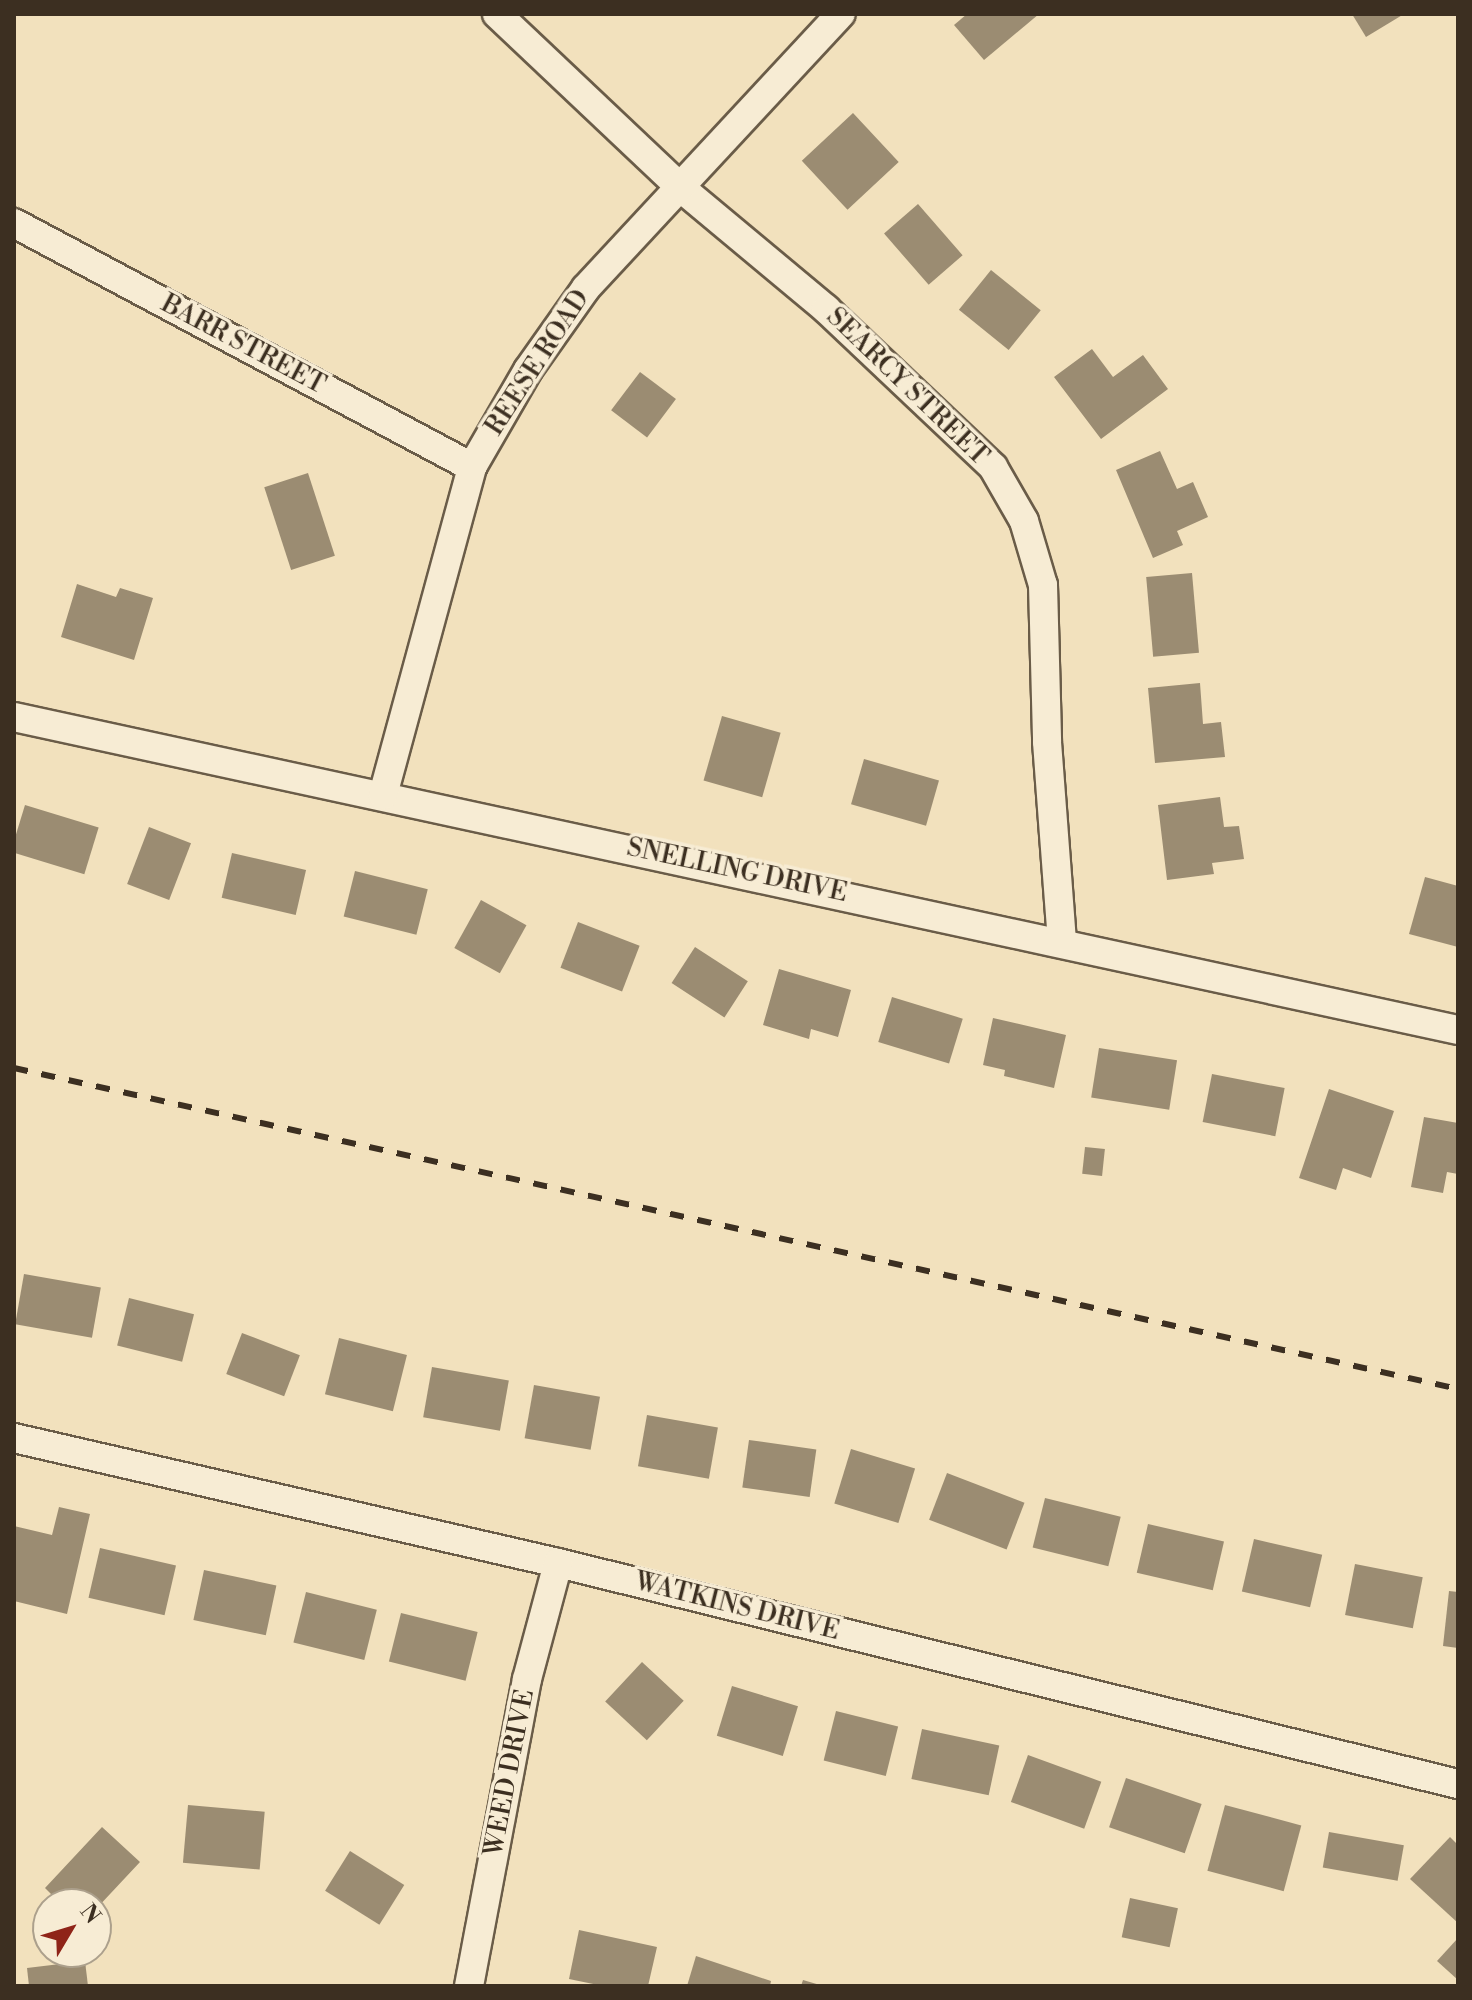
<!DOCTYPE html>
<style>
body{margin:0}
#map{position:relative;width:1472px;height:2000px;overflow:hidden;background:#f2e1bd;font-family:"Libre Bodoni",serif}
div>[style]{position:absolute}
[style*='--x']{left:calc(var(--x)*1px);top:calc(var(--y)*1px);width:calc(var(--w)*1px);rotate:calc(var(--a)*1deg)}
.building>*{inset:0;background:#9b8c72;transform-origin:0 0}
.roads{filter:drop-shadow(2px 0 #6a5c48) drop-shadow(-2px 0 #6a5c48) drop-shadow(0 2px #6a5c48) drop-shadow(0 -2px #6a5c48)}
.minor>*{height:28px;margin:-14px;padding:0 14px;transform-origin:14px;border-radius:14px;background:#f7ecd4}
.rail>*{height:6px;margin-top:-3px;transform-origin:0;background:repeating-linear-gradient(90deg,#3c2f21 0 14px,transparent 0 28px)}
span{translate:-50% -50%;white-space:nowrap;text-align:center;line-height:1.15;-webkit-text-stroke:7px #f7ecd4;paint-order:stroke}
.street-label{font-size:26px;color:#3c2f21}
.frame{position:absolute;inset:0;border:16px solid #3c2f21;pointer-events:none}
.north{position:absolute;left:32px;top:1888px;width:80px;height:80px;box-sizing:border-box;background:#f7ecd4;border:2px solid #aca08c;border-radius:50%;rotate:52deg;font-size:22px;font-weight:700;line-height:32px;text-align:center;color:#3c2f21}
.north::after{content:'';display:block;margin:auto;width:28px;height:36px;background:#8f2418;clip-path:polygon(50% 0,100% 100%,50% 72%,0 100%)}
</style>
<div id="map">
<div class="building">
<div style="clip-path:polygon(967px 14px,1039px 14px,984px 60px,954px 25px)"></div>
<div style="clip-path:polygon(1352px 14px,1404px 14px,1366px 37px)"></div>
<div style="left:853px;top:113px;width:67px;height:70px;rotate:47deg"></div>
<div style="left:918px;top:204px;width:68px;height:45px;rotate:49deg"></div>
<div style="left:991px;top:270px;width:64px;height:51px;rotate:39deg"></div>
<div style="clip-path:polygon(1092px 349px,1113px 377px,1143px 355px,1168px 389px,1101px 439px,1054px 377px)"></div>
<div style="left:640px;top:372px;width:45px;height:48px;rotate:37deg"></div>
<div style="clip-path:polygon(1160px 451px,1177px 489px,1193px 482px,1208px 517px,1177px 531px,1183px 545px,1153px 558px,1116px 470px)"></div>
<div style="left:308px;top:473px;width:87px;height:46px;rotate:72deg"></div>
<div style="left:1192px;top:573px;width:80px;height:46px;rotate:85deg"></div>
<div style="clip-path:polygon(77px 584px,116px 597px,120px 588px,153px 598px,134px 660px,61px 637px)"></div>
<div style="clip-path:polygon(1200px 683px,1203px 724px,1221px 722px,1225px 757px,1155px 763px,1148px 688px)"></div>
<div style="left:722px;top:716px;width:61px;height:67px;rotate:16deg"></div>
<div style="left:864px;top:759px;width:78px;height:47px;rotate:16deg"></div>
<div style="clip-path:polygon(1220px 797px,1224px 827px,1239px 826px,1244px 859px,1212px 863px,1214px 874px,1167px 880px,1158px 805px)"></div>
<div style="left:25px;top:805px;width:77px;height:49px;rotate:17deg"></div>
<div style="left:149px;top:827px;width:45px;height:61px;rotate:21deg"></div>
<div style="left:232px;top:853px;width:76px;height:46px;rotate:13deg"></div>
<div style="left:355px;top:871px;width:75px;height:47px;rotate:14deg"></div>
<div style="clip-path:polygon(1425px 877px,1458px 886px,1458px 947px,1409px 934px)"></div>
<div style="left:481px;top:900px;width:52px;height:55px;rotate:29deg"></div>
<div style="left:578px;top:922px;width:66px;height:49px;rotate:21deg"></div>
<div style="left:695px;top:947px;width:63px;height:43px;rotate:33deg"></div>
<div style="clip-path:polygon(779px 969px,851px 990px,838px 1037px,811px 1029px,809px 1039px,763px 1025px)"></div>
<div style="left:892px;top:997px;width:74px;height:47px;rotate:17deg"></div>
<div style="clip-path:polygon(993px 1018px,1066px 1035px,1054px 1088px,1004px 1076px,1005px 1070px,983px 1065px)"></div>
<div style="left:1099px;top:1048px;width:79px;height:50px;rotate:9deg"></div>
<div style="left:1212px;top:1074px;width:74px;height:49px;rotate:11deg"></div>
<div style="clip-path:polygon(1329px 1089px,1394px 1111px,1371px 1178px,1343px 1168px,1336px 1190px,1299px 1178px)"></div>
<div style="clip-path:polygon(1424px 1117px,1458px 1123px,1458px 1174px,1447px 1172px,1443px 1193px,1411px 1187px)"></div>
<div style="left:1085px;top:1147px;width:20px;height:27px;rotate:6deg"></div>
<div style="left:24px;top:1274px;width:78px;height:51px;rotate:10deg"></div>
<div style="left:129px;top:1298px;width:67px;height:49px;rotate:14deg"></div>
<div style="left:242px;top:1333px;width:62px;height:44px;rotate:21deg"></div>
<div style="left:339px;top:1338px;width:70px;height:58px;rotate:14deg"></div>
<div style="left:432px;top:1367px;width:78px;height:51px;rotate:10deg"></div>
<div style="left:534px;top:1385px;width:67px;height:54px;rotate:10deg"></div>
<div style="left:647px;top:1415px;width:72px;height:52px;rotate:10deg"></div>
<div style="left:749px;top:1440px;width:68px;height:48px;rotate:8deg"></div>
<div style="left:851px;top:1449px;width:67px;height:57px;rotate:17deg"></div>
<div style="left:947px;top:1473px;width:83px;height:50px;rotate:21deg"></div>
<div style="left:1045px;top:1498px;width:78px;height:51px;rotate:14deg"></div>
<div style="clip-path:polygon(59px 1507px,90px 1514px,67px 1614px,14px 1601px,14px 1526px,52px 1535px)"></div>
<div style="left:1148px;top:1524px;width:78px;height:50px;rotate:13deg"></div>
<div style="left:1254px;top:1539px;width:70px;height:54px;rotate:13deg"></div>
<div style="left:100px;top:1548px;width:78px;height:51px;rotate:13deg"></div>
<div style="left:1355px;top:1564px;width:69px;height:52px;rotate:11deg"></div>
<div style="left:204px;top:1570px;width:74px;height:51px;rotate:12deg"></div>
<div style="clip-path:polygon(1449px 1591px,1458px 1592px,1458px 1648px,1443px 1646px)"></div>
<div style="left:306px;top:1592px;width:73px;height:52px;rotate:14deg"></div>
<div style="left:401px;top:1613px;width:79px;height:50px;rotate:14deg"></div>
<div style="left:642px;top:1662px;width:57px;height:54px;rotate:43deg"></div>
<div style="left:732px;top:1686px;width:69px;height:52px;rotate:17deg"></div>
<div style="left:836px;top:1711px;width:64px;height:51px;rotate:14deg"></div>
<div style="left:922px;top:1729px;width:79px;height:51px;rotate:12deg"></div>
<div style="left:1028px;top:1755px;width:78px;height:50px;rotate:20deg"></div>
<div style="left:1126px;top:1778px;width:80px;height:52px;rotate:19deg"></div>
<div style="left:188px;top:1805px;width:77px;height:58px;rotate:5deg"></div>
<div style="left:1225px;top:1805px;width:79px;height:68px;rotate:15deg"></div>
<div style="clip-path:polygon(102px 1827px,140px 1862px,96px 1909px,96px 1904px,61px 1904px,45px 1888px)"></div>
<div style="left:1329px;top:1832px;width:76px;height:36px;rotate:10deg"></div>
<div style="clip-path:polygon(1450px 1837px,1458px 1845px,1458px 1923px,1410px 1879px)"></div>
<div style="left:350px;top:1851px;width:64px;height:47px;rotate:32deg"></div>
<div style="left:1130px;top:1898px;width:49px;height:40px;rotate:12deg"></div>
<div style="clip-path:polygon(579px 1930px,657px 1947px,648px 1986px,603px 1986px,569px 1979px)"></div>
<div style="clip-path:polygon(1458px 1938px,1458px 1980px,1437px 1961px)"></div>
<div style="clip-path:polygon(696px 1956px,771px 1981px,770px 1986px,687px 1986px)"></div>
<div style="clip-path:polygon(85px 1961px,88px 1986px,29px 1986px,27px 1968px)"></div>
<div style="clip-path:polygon(803px 1980px,820px 1985px,820px 1986px,801px 1986px)"></div>
</div>
<div class="roads">
<div class="minor">
<div style="--x:497;--y:14;--w:253;--a:43.4"></div>
<div style="--x:681;--y:188;--w:189;--a:39.8"></div>
<div style="--x:826;--y:309;--w:230;--a:43.4"></div>
<div style="--x:993;--y:467;--w:62;--a:60.1"></div>
<div style="--x:1024;--y:521;--w:67;--a:73.5"></div>
<div style="--x:1043;--y:585;--w:157;--a:88.5"></div>
<div style="--x:1047;--y:742;--w:200;--a:85.7"></div>
<div style="--x:14;--y:223;--w:519;--a:28.05"></div>
<div style="--x:14;--y:717;--w:1478;--a:12.23"></div>
<div style="--x:383;--y:795;--w:340;--a:-74.8"></div>
<div style="--x:472;--y:467;--w:112;--a:-60"></div>
<div style="--x:528;--y:370;--w:100;--a:-54.7"></div>
<div style="--x:586;--y:288;--w:374;--a:-47.1"></div>
<div style="--x:14;--y:1438;--w:558;--a:12.94"></div>
<div style="--x:558;--y:1563;--w:927;--a:13.8"></div>
<div style="--x:469;--y:1986;--w:312;--a:-79.3"></div>
<div style="--x:527;--y:1679;--w:120;--a:-75"></div>
</div>
</div>
<div class="rail">
<div style="--x:14;--y:1068;--w:1479;--a:12.53"></div>
</div>
<div class="street-label">
<span style="left:243px;top:345px;rotate:28deg">BARR STREET</span>
<span style="left:538px;top:363px;rotate:-57deg">REESE ROAD</span>
<span style="left:907px;top:387px;rotate:44deg">SEARCY STREET</span>
<span style="left:737px;top:871px;rotate:12deg">SNELLING DRIVE</span>
<span style="left:737px;top:1607px;rotate:14deg">WATKINS DRIVE</span>
<span style="left:510px;top:1773px;rotate:-79deg">WEED DRIVE</span>
</div>
<div class="frame"></div>
<div class="north">N</div>
</div>
